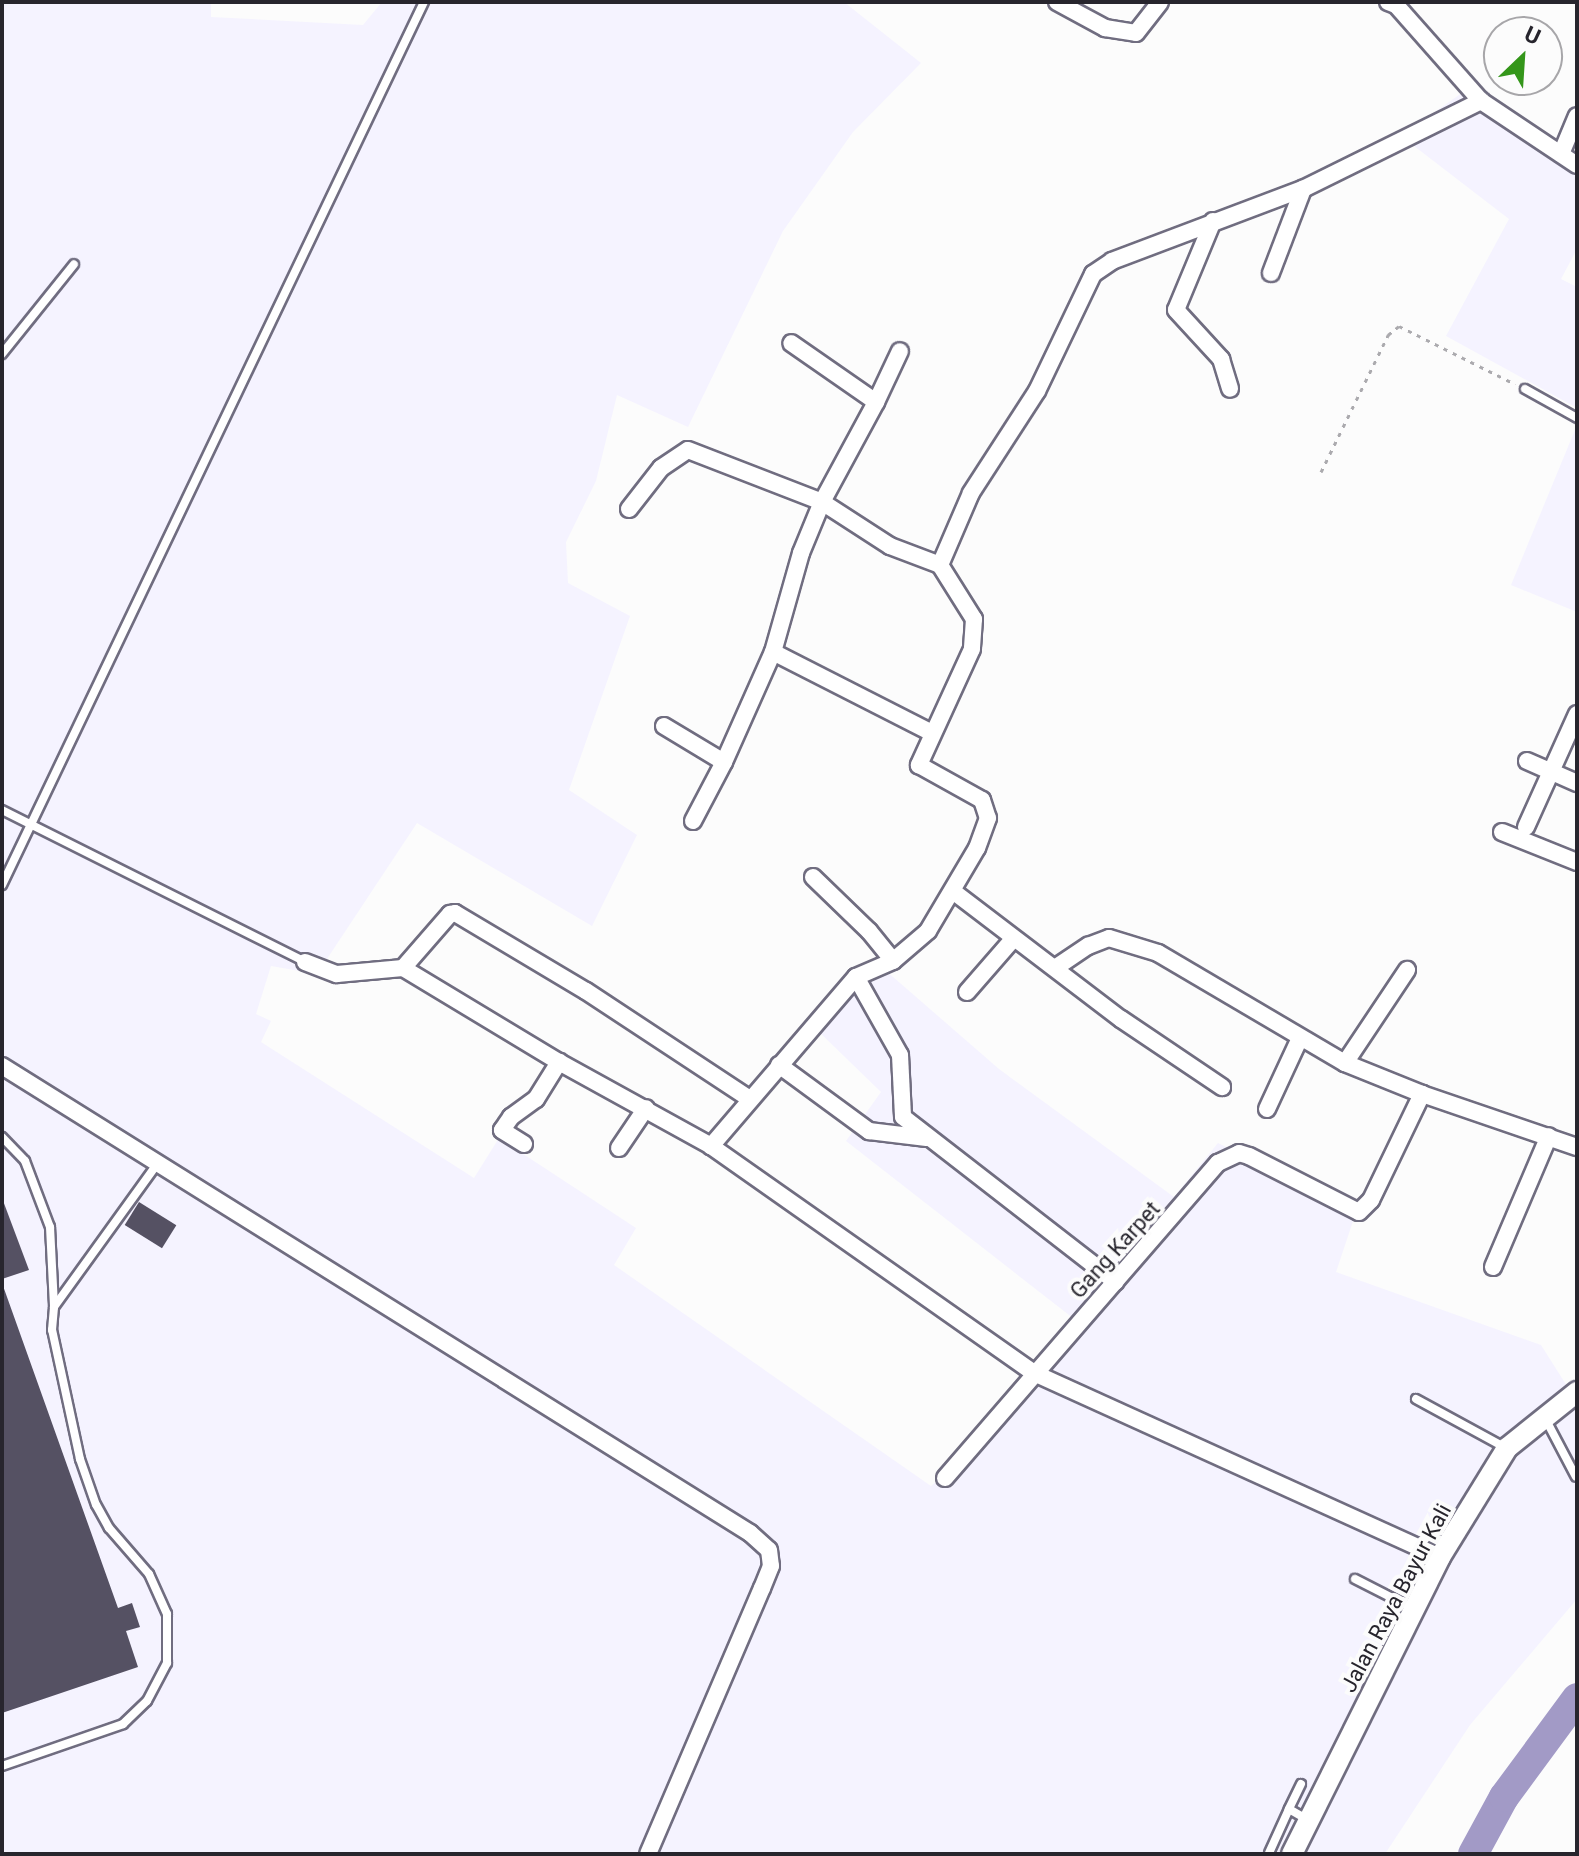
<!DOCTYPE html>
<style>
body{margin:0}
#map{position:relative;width:1579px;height:1856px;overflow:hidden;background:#fcfcfc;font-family:Roboto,sans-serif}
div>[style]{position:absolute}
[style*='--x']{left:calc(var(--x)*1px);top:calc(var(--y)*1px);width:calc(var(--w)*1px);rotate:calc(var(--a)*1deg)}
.built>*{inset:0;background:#f5f3ff}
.river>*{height:30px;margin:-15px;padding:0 15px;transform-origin:15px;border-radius:15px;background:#a29ac6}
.building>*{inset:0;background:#555163;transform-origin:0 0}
.path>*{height:3px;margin-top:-1.5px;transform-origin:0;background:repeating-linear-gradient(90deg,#abaaae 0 4px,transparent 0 10px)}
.roads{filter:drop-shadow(2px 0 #706d80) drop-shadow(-2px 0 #706d80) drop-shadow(0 2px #706d80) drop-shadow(0 -2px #706d80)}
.service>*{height:8px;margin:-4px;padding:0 4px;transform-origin:4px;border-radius:4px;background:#fff}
.minor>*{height:16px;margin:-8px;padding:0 8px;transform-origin:8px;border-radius:8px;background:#fff}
.tertiary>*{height:20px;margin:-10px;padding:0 10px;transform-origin:10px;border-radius:10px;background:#fff}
span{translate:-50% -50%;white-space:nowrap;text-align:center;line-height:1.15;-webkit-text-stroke:8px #fcfcfc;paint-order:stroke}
.street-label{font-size:22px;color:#27252d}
.frame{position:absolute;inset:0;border:4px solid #27252d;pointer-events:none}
.north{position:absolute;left:1483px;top:16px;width:80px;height:80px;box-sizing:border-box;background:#fcfcfc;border:2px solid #a7a6a9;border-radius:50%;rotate:25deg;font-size:22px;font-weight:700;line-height:32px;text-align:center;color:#27252d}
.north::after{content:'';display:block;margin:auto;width:28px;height:36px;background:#34961a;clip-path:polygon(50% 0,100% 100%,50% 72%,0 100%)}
</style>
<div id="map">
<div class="built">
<div style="clip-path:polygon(2px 2px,211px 2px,211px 17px,363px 25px,382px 2px,844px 2px,921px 63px,853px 132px,783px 231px,688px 427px,617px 395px,596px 481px,566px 542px,568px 583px,630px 616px,569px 790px,637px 835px,592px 926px,417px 823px,317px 974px,271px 966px,256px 1014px,271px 1021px,261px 1042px,474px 1178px,499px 1138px,636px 1228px,614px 1265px,931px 1486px,947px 1473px,1078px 1322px,846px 1141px,881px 1092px,815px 1028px,877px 963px,999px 1069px,1174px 1197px,1218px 1143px,1356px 1212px,1336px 1272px,1541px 1345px,1567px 1386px,1577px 1380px,1577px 1599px,1470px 1725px,1385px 1854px,2px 1854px)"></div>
<div style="clip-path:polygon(1473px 85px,1577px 173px,1577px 249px,1561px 279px,1577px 287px,1577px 408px,1446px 336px,1509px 219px,1401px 136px)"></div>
<div style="clip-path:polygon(1577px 425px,1577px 612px,1511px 585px)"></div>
</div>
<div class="river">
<div style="--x:1473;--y:1854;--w:65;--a:-61.5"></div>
<div style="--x:1504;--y:1797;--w:123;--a:-53.6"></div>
</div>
<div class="building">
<div style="clip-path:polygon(2px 1198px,29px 1270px,2px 1279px)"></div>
<div style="left:139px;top:1202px;width:44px;height:27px;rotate:32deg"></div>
<div style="clip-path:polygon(2px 1283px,118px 1608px,132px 1603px,140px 1627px,126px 1631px,138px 1667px,2px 1713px)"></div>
</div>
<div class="path">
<div style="--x:1321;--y:472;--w:153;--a:-63.9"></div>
<div style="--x:1388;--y:335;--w:14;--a:-39"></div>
<div style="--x:1399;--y:326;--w:130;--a:26.6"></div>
</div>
<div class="roads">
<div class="service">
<div style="--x:2;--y:354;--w:115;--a:-51.3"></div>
<div style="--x:1525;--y:389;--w:60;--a:29.1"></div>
<div style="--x:2;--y:810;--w:339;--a:26.6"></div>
<div style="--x:2;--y:885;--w:979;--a:-64.46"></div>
<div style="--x:2;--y:1137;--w:33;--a:46"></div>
<div style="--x:25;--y:1161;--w:71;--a:69.3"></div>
<div style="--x:50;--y:1227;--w:80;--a:87.1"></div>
<div style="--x:54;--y:1307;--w:178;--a:-54.2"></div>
<div style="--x:1416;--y:1399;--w:102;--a:28.6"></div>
<div style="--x:1546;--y:1420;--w:64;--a:62.2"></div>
<div style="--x:1355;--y:1579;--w:66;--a:27"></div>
<div style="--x:2;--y:1766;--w:128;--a:-19.1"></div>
<div style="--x:123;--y:1724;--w:33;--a:-44"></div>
<div style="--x:147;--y:1701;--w:43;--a:-62.2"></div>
<div style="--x:167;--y:1663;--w:49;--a:-90"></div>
<div style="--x:167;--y:1614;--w:44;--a:-114.2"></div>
<div style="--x:149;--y:1574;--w:61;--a:-131"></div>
<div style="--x:109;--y:1528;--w:26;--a:-119"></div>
<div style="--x:96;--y:1505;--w:49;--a:-109.2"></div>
<div style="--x:80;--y:1459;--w:132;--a:-102.2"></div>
<div style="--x:52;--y:1330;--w:23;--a:-85"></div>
<div style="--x:1301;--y:1784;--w:28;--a:116"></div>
<div style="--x:1289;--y:1809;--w:22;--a:30"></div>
<div style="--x:1269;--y:1853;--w:48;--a:-65.6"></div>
</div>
<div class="minor">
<div style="--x:1057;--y:2;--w:55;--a:28.4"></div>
<div style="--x:1105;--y:28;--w:31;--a:9"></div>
<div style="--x:1136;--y:33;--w:39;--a:-52"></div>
<div style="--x:1388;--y:2;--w:9;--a:21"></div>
<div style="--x:1396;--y:5;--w:128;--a:48.5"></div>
<div style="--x:1481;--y:101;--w:115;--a:33.7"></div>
<div style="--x:1561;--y:154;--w:41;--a:-67.2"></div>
<div style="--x:1213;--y:221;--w:96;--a:112.6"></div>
<div style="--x:1176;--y:310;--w:67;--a:47.4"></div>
<div style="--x:1221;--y:359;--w:31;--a:73"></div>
<div style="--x:1271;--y:273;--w:90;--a:-69.1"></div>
<div style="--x:876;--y:402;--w:56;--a:-64.8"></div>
<div style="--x:629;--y:509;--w:52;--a:-52"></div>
<div style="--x:661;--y:468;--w:32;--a:-34"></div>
<div style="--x:688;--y:450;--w:144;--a:21.2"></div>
<div style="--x:822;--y:502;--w:81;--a:32.9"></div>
<div style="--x:890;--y:546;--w:53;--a:20.8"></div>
<div style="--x:940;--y:565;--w:64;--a:57.8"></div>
<div style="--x:974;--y:619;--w:30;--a:94"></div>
<div style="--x:972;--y:649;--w:128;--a:114.6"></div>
<div style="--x:919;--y:765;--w:72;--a:29.1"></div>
<div style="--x:982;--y:800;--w:19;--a:72"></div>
<div style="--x:988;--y:818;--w:32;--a:110"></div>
<div style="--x:977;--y:848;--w:96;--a:120.6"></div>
<div style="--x:928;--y:931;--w:46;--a:139.4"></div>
<div style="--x:893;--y:961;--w:40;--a:156.6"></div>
<div style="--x:856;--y:977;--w:223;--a:130.6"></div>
<div style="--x:940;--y:565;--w:78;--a:-66.7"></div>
<div style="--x:971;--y:493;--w:121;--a:-57.1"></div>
<div style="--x:1037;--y:391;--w:130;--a:-64.4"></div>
<div style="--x:1093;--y:274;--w:23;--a:-34"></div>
<div style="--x:1112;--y:261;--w:204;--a:-20.7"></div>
<div style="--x:1303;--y:189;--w:199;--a:-26.3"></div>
<div style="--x:773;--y:652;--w:178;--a:27"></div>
<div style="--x:664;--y:726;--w:70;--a:31"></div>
<div style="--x:724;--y:762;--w:120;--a:-66"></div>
<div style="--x:773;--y:652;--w:103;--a:-74.2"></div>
<div style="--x:801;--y:553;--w:55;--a:-67.6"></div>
<div style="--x:822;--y:502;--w:114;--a:-61.6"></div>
<div style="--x:876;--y:402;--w:103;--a:-145.2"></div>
<div style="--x:1527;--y:761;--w:55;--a:23.7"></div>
<div style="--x:693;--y:821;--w:67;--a:-62.3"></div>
<div style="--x:1526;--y:827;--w:124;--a:-65.7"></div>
<div style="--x:1502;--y:832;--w:81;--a:21.8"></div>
<div style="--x:813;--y:877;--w:78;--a:44"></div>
<div style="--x:869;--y:931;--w:38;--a:51"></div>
<div style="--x:954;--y:892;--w:210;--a:37.3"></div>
<div style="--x:1121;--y:1019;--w:122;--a:34"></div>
<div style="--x:305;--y:962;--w:34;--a:21"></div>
<div style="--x:337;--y:974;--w:66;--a:-5.2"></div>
<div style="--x:403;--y:968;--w:182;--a:31.1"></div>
<div style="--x:559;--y:1062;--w:174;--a:28.9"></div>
<div style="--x:711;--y:1146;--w:395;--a:35.1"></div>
<div style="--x:1034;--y:1373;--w:446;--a:24.4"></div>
<div style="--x:403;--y:968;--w:72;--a:-49"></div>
<div style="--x:450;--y:914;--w:5;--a:-11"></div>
<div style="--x:455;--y:913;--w:152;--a:30.8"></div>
<div style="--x:586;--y:991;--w:196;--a:33.4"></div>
<div style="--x:1055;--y:968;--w:40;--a:-34"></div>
<div style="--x:1088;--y:946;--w:22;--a:-21"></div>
<div style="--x:1109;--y:938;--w:51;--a:17"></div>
<div style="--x:1158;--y:953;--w:217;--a:30.5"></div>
<div style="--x:1345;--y:1063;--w:83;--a:21.9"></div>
<div style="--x:1422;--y:1094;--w:164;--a:18.9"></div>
<div style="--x:856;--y:977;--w:90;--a:60.6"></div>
<div style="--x:900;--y:1055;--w:62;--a:87.2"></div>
<div style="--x:903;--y:1117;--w:269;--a:37.8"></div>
<div style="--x:967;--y:992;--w:70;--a:-49"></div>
<div style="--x:1345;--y:1063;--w:112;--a:-56.3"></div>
<div style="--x:779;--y:1065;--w:112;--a:36.3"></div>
<div style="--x:869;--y:1131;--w:58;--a:6.9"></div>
<div style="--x:2;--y:1066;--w:882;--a:31.98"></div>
<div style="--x:750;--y:1533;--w:25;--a:42"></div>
<div style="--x:769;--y:1550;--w:16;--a:83"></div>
<div style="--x:771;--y:1566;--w:24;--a:112"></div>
<div style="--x:762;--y:1588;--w:289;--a:113.2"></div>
<div style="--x:1267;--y:1109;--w:78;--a:-65.1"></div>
<div style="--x:524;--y:1144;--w:26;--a:-148"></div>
<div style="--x:502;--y:1130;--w:16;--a:-55"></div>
<div style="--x:511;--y:1117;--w:31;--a:-36"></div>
<div style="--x:536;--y:1099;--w:44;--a:-58.1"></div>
<div style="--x:619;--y:1148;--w:48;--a:-56"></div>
<div style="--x:1493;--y:1267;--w:142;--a:-66.9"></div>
<div style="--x:945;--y:1478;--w:417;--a:-49.1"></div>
<div style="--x:1218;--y:1163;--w:23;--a:-25"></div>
<div style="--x:1239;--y:1153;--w:10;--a:17"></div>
<div style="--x:1249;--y:1156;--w:123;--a:27"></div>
<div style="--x:1359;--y:1212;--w:17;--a:-45"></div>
<div style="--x:1371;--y:1200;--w:118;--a:-64.3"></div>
</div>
<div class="tertiary">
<div style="--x:1292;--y:1854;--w:332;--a:-63.5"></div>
<div style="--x:1440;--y:1557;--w:128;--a:-58.4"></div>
<div style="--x:1507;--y:1448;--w:90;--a:-38.7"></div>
</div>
</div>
<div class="street-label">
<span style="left:1115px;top:1250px;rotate:-48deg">Gang Karpet</span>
<span style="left:1396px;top:1598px;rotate:-62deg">Jalan Raya Bayur Kali</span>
</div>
<div class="frame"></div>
<div class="north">U</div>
</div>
